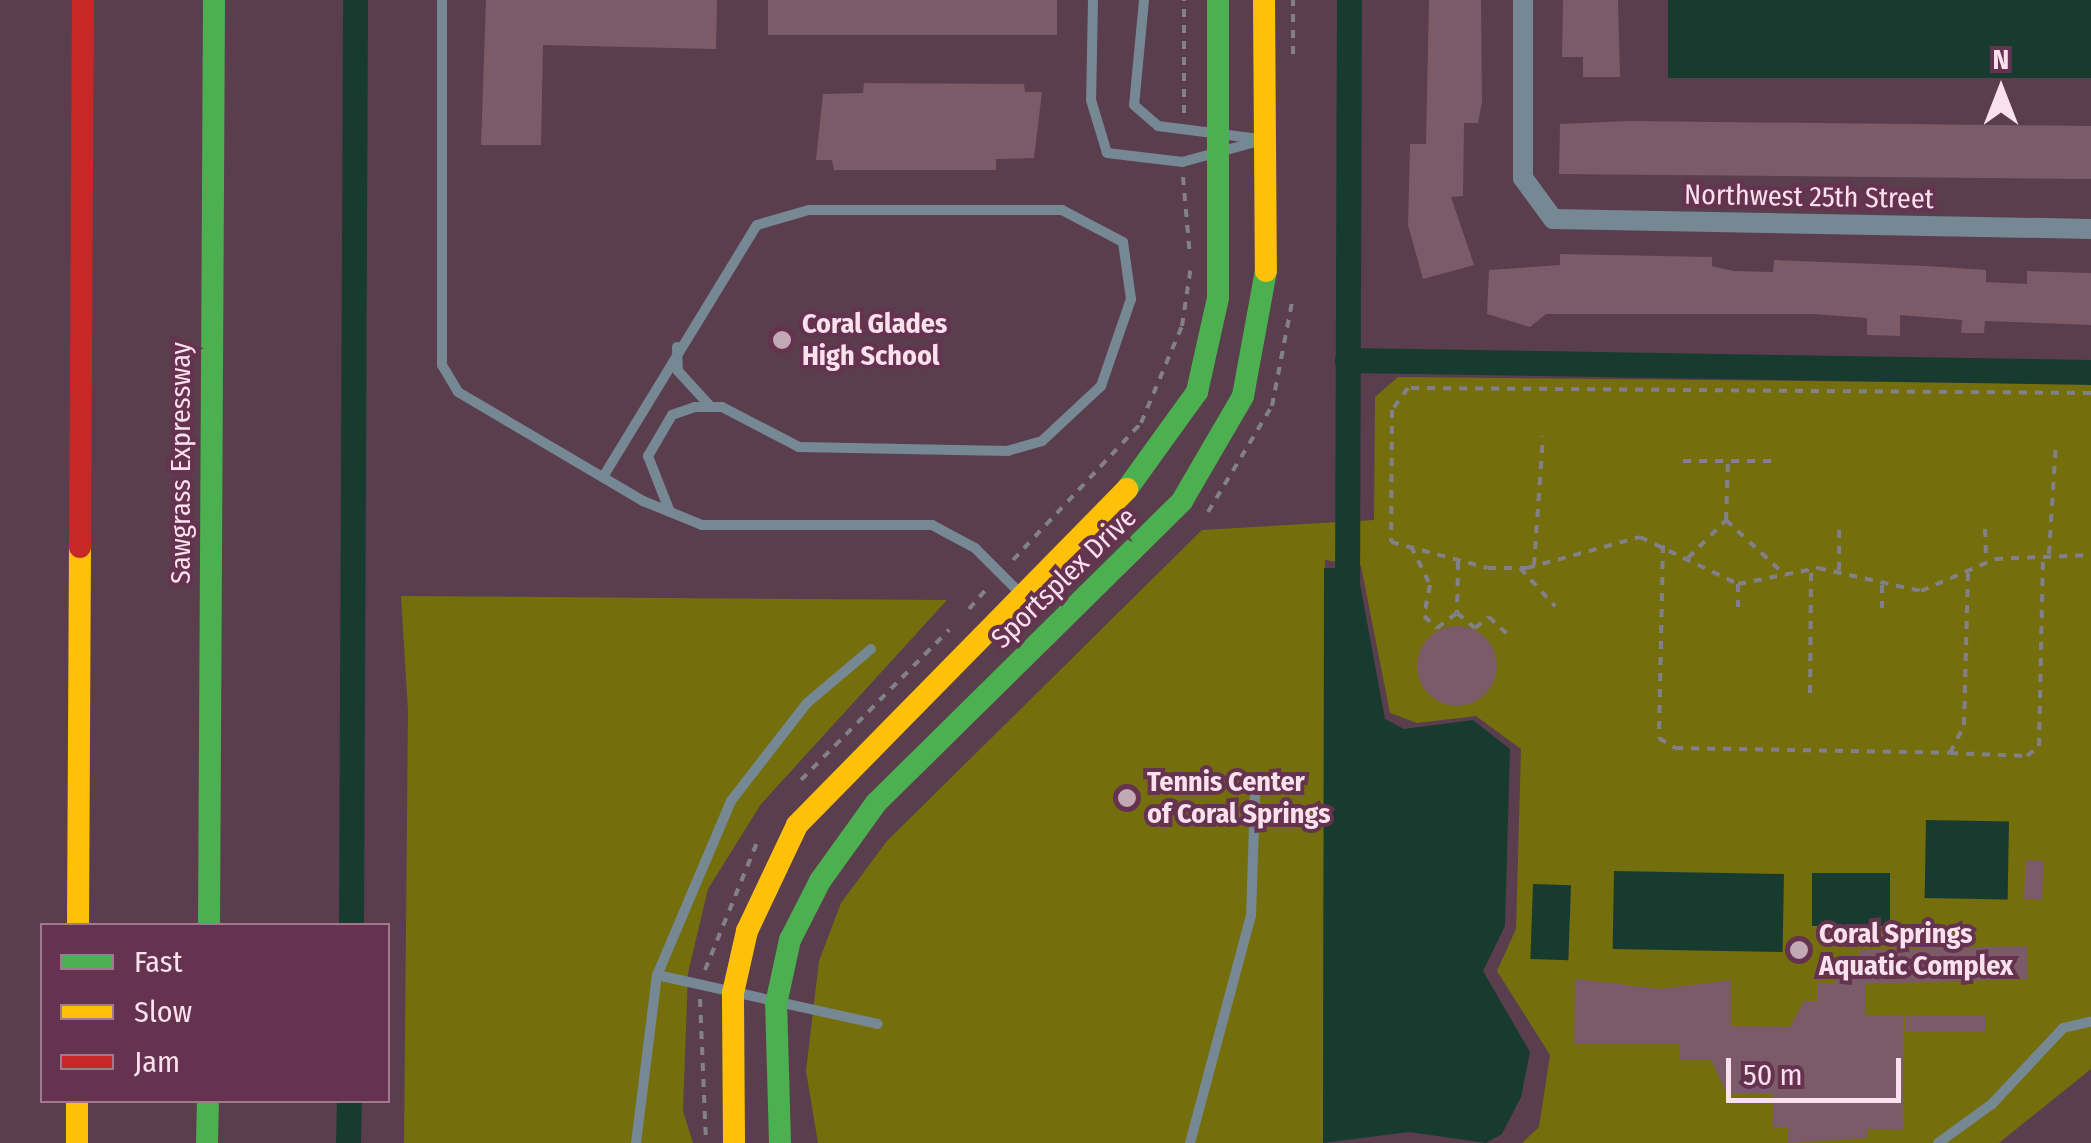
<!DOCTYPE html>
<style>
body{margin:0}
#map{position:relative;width:2091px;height:1143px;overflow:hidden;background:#5a3e4e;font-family:"Fira Sans Condensed",sans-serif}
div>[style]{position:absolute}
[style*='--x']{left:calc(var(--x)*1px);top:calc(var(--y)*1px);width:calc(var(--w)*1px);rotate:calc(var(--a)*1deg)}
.green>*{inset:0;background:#756e0d}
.water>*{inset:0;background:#183b30;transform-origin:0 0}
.canal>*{height:25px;margin:-12.5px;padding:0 12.5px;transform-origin:12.5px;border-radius:12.5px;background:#183b30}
.building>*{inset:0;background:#7b5b67;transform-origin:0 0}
.round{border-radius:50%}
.path>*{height:4px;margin-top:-2px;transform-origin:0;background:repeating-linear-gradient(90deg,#81808b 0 8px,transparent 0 16px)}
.lane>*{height:10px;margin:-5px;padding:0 5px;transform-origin:5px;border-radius:5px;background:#758894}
.street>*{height:20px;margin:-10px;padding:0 10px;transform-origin:10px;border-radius:10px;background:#758894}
.fast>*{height:22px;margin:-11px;padding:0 11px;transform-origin:11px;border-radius:11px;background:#4caf50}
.slow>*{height:22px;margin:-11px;padding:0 11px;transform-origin:11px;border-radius:11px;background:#ffc107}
.jam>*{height:22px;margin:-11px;padding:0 11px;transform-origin:11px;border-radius:11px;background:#c62828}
.dots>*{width:28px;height:28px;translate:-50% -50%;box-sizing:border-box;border:5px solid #65334f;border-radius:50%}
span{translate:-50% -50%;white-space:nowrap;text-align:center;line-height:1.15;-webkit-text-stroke:8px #65334f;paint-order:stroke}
.street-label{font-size:28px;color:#fbe1ee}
.poi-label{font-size:28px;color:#fbe1ee;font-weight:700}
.left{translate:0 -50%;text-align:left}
.legend{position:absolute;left:40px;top:923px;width:350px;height:180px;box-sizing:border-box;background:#65334f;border:2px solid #a1798f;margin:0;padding:12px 18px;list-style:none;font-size:30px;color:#fbe1ee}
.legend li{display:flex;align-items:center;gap:20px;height:50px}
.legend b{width:50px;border:2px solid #a1798f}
.north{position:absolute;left:1951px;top:40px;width:100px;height:100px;-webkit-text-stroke:8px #65334f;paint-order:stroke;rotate:0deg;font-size:28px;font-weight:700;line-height:40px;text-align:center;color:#fbe1ee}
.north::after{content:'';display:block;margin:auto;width:35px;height:45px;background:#fbe1ee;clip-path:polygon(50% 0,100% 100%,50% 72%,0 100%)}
.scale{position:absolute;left:1726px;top:1058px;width:175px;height:45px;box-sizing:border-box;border:5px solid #fbe1ee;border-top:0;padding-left:12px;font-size:30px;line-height:35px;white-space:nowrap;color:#fbe1ee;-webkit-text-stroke:8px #65334f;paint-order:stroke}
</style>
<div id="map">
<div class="green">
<div style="clip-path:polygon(1398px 377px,2091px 384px,2091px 1069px,1999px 1143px,1522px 1143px,1539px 1127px,1550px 1055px,1497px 971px,1516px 929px,1521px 749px,1476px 716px,1417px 723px,1390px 713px,1361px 566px,1325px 560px,1323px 1143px,818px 1143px,806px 1071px,819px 961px,841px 903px,887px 841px,1202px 530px,1374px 520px,1375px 397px)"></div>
<div style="clip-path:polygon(401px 596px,947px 600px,761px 804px,708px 889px,688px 973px,683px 1111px,693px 1143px,404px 1143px,408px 711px)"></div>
</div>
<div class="water">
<div style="left:1668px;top:0;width:423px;height:78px"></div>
<div style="clip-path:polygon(1324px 568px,1357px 568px,1385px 719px,1404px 729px,1473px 720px,1510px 749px,1505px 926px,1483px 971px,1530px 1052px,1521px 1097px,1502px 1134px,1486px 1143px,1409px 1132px,1323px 1143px)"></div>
<div style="left:1926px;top:820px;width:83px;height:78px;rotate:1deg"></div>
<div style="left:1614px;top:871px;width:170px;height:78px;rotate:1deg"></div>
<div style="left:1812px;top:873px;width:78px;height:53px"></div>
<div style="left:1533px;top:884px;width:38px;height:75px;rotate:2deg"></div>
</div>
<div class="canal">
<div style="--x:1347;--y:360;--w:744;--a:0.92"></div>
<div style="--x:1347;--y:600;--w:600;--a:-89.81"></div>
<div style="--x:351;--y:926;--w:926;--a:-89.75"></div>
<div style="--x:348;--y:1143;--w:43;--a:-88.7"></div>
</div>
<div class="building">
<div style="clip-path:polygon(486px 0,717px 0,716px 49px,543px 45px,541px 145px,481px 145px)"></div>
<div style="left:768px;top:0;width:289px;height:35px"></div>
<div style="clip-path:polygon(1429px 0,1481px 0,1482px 102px,1478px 123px,1464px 123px,1463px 196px,1451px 197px,1474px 265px,1423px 279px,1408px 225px,1410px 144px,1426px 144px)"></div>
<div style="clip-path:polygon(1563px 0,1618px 0,1620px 77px,1583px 77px,1583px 57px,1562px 57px)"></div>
<div style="clip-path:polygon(864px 83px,1024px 84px,1025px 92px,1042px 92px,1034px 158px,996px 159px,996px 170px,834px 170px,832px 160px,816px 160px,823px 94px,863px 93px)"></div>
<div style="clip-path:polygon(1629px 121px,2091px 126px,2091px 179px,1559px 174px,1560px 124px)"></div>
<div style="clip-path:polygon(1560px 254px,1712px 257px,1712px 266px,1733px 271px,1773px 272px,1774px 260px,1926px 266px,1986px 270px,1986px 282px,2027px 284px,2027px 271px,2091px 273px,2091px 325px,1985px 321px,1984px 333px,1961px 333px,1962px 320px,1900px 315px,1900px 336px,1867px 335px,1867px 318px,1814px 314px,1546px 314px,1530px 327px,1487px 314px,1489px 270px,1560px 265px)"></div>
<div class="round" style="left:1417px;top:626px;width:80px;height:80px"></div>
<div style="left:2026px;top:860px;width:18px;height:39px;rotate:3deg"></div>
<div style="clip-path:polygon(2027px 946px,2028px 979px,1865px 984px,1865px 1015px,1904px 1015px,1903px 1130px,1867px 1129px,1867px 1138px,1788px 1143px,1788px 1127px,1773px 1127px,1773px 1094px,1727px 1094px,1711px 1060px,1680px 1060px,1680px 1044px,1574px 1044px,1575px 979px,1661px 989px,1731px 980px,1731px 1026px,1790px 1027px,1804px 1001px,1817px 1001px,1817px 984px,1835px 984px,1835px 968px,1858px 968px,1859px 950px)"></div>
<div style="left:1906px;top:1015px;width:79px;height:17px"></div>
</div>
<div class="path">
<div style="--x:1293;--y:54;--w:54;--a:-90"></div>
<div style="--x:1184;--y:113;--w:113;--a:-90"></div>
<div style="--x:1183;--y:177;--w:80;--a:85"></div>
<div style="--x:2091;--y:393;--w:683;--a:-179.58"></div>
<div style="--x:1408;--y:388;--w:27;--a:126"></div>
<div style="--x:1392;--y:410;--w:132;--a:90.4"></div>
<div style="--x:1391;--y:542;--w:100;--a:15"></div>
<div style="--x:1488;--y:568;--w:39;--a:0"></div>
<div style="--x:1527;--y:568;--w:117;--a:-15.3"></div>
<div style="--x:1640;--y:537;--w:109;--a:25.6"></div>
<div style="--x:1738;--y:584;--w:82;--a:-11.3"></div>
<div style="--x:1818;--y:568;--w:106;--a:12.6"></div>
<div style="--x:1921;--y:591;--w:81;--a:-23.4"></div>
<div style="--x:1995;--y:559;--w:96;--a:-2.4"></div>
<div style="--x:1683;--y:461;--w:92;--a:0"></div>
<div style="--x:1208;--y:512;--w:124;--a:-58.9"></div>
<div style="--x:1272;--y:406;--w:111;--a:-79.1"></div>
<div style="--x:1726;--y:520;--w:81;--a:43"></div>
<div style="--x:1985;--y:529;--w:32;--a:88"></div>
<div style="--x:1839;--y:530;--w:40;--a:90"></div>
<div style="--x:1663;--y:545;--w:193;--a:91.2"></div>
<div style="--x:1659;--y:738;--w:19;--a:32"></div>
<div style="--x:1675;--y:748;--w:275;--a:1"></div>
<div style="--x:1950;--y:753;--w:31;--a:-63"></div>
<div style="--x:1964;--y:725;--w:154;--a:-88.5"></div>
<div style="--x:1411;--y:546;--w:43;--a:64"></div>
<div style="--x:1430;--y:585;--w:32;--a:101"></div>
<div style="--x:1424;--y:616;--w:18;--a:43"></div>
<div style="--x:1437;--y:628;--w:25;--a:-37"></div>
<div style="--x:2049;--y:554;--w:112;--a:-86.4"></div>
<div style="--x:1688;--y:558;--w:54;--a:-45"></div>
<div style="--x:1726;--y:520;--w:59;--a:-88.1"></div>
<div style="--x:1013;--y:560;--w:187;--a:-46.9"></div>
<div style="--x:1141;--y:423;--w:105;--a:-67.1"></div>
<div style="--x:1182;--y:326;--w:61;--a:-81.5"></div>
<div style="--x:1458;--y:562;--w:51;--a:91.1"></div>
<div style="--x:1457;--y:613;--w:23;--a:40"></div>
<div style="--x:1475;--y:628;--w:18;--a:-38"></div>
<div style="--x:1489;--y:617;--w:26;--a:43"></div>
<div style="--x:1534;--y:565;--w:129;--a:-86"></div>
<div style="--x:1520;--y:568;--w:52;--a:47.4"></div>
<div style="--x:1738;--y:584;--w:23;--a:90"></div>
<div style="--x:1882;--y:585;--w:23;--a:90"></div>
<div style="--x:969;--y:609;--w:30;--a:-49"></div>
<div style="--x:1810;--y:693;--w:124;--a:-89.5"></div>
<div style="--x:1950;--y:753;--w:77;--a:2.2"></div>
<div style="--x:2027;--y:756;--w:16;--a:-40"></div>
<div style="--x:2039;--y:746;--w:190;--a:-88.8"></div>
<div style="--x:801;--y:780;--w:211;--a:-45.4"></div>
<div style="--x:705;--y:970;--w:140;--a:-67.8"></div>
<div style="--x:700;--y:999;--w:144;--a:87.6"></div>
</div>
<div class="lane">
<div style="--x:442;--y:0;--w:365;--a:90"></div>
<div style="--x:442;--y:365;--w:31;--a:59"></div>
<div style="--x:458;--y:392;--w:215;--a:30.5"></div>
<div style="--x:643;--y:501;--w:64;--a:22.1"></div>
<div style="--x:702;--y:525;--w:230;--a:0"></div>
<div style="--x:932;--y:525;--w:49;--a:28.1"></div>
<div style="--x:975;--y:548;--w:66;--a:45"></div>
<div style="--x:1093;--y:0;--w:100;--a:91.1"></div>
<div style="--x:1091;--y:100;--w:55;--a:73.2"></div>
<div style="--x:1107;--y:153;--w:76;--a:6.8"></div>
<div style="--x:1182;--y:162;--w:84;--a:-15.2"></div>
<div style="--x:1144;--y:0;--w:105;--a:95.4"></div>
<div style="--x:1134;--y:105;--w:32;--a:41"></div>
<div style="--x:1158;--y:126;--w:102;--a:7.3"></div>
<div style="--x:677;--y:347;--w:24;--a:88"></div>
<div style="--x:678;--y:371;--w:49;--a:47.5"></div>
<div style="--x:603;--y:477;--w:295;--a:-58.6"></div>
<div style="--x:757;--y:225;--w:54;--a:-16.1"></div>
<div style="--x:809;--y:210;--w:253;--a:0"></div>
<div style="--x:1062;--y:210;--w:69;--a:27.7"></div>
<div style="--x:1123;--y:242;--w:58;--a:82"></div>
<div style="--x:1131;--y:299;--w:92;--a:109"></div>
<div style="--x:1101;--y:386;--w:81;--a:137"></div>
<div style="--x:1042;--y:441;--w:35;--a:164"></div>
<div style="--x:1008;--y:451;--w:209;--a:-178.9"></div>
<div style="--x:799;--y:447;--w:87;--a:-152.5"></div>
<div style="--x:722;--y:407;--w:27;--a:180"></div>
<div style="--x:695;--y:407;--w:24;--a:161"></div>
<div style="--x:672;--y:415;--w:48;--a:120.3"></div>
<div style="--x:648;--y:456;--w:60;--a:68.6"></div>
<div style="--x:871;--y:649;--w:84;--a:139.8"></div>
<div style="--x:807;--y:703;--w:124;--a:127.8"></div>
<div style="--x:731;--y:801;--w:189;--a:113"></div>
<div style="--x:657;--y:975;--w:226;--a:12.5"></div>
<div style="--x:636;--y:1143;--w:169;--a:-82.9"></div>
<div style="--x:1190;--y:1143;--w:235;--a:-75"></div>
<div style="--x:1251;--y:916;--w:123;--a:-88.1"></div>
<div style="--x:1938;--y:1143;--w:67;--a:-35.8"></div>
<div style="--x:1992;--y:1104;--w:104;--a:-46.9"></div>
<div style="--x:2063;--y:1028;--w:28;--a:-13"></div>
</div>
<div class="street">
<div style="--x:1523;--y:0;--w:178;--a:90"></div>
<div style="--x:1523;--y:178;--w:51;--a:53.8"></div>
<div style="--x:1553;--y:219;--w:538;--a:1.06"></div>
</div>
<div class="fast">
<div style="--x:1127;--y:489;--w:120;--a:-54.2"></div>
<div style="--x:1197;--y:392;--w:96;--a:-77.4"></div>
<div style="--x:1218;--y:298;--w:298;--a:-90"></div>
<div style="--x:209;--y:926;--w:926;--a:-89.69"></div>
<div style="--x:207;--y:1143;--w:43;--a:-88.7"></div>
<div style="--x:780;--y:1143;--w:139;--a:-91.6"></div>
<div style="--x:776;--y:1004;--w:66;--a:-77.7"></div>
<div style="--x:790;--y:940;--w:66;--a:-63"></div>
<div style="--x:820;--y:881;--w:96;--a:-54.3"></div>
<div style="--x:876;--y:803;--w:430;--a:-44.6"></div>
<div style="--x:1182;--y:501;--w:121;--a:-59.8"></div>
<div style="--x:1243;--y:396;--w:127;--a:-79.6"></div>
</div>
<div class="slow">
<div style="--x:1264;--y:0;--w:271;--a:89.6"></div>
<div style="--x:78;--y:926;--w:379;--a:-89.7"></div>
<div style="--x:77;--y:1100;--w:43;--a:90"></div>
<div style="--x:734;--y:1143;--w:150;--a:-90.4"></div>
<div style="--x:733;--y:993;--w:64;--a:-77.3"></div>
<div style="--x:747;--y:931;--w:117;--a:-64.7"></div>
<div style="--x:797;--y:825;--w:471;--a:-45.5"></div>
</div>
<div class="jam">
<div style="--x:80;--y:547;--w:547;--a:-89.69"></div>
</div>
<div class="dots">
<div style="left:782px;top:340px;background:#c3a8b6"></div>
<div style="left:1127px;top:798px;background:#c3a8b6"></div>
<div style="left:1799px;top:950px;background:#c3a8b6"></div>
</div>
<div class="street-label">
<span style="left:1809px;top:197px;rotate:1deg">Northwest 25th Street</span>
<span style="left:181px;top:463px;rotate:-90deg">Sawgrass Expressway</span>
<span style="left:1064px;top:578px;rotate:-44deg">Sportsplex Drive</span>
</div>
<div class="poi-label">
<span class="left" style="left:802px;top:340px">Coral Glades<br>High School</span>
<span class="left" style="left:1147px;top:798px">Tennis Center<br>of Coral Springs</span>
<span class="left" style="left:1819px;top:950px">Coral Springs<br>Aquatic Complex</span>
</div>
<ul class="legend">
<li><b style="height:12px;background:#4caf50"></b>Fast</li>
<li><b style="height:12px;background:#ffc107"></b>Slow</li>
<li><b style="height:12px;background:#c62828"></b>Jam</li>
</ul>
<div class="north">N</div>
<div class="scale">50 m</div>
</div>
